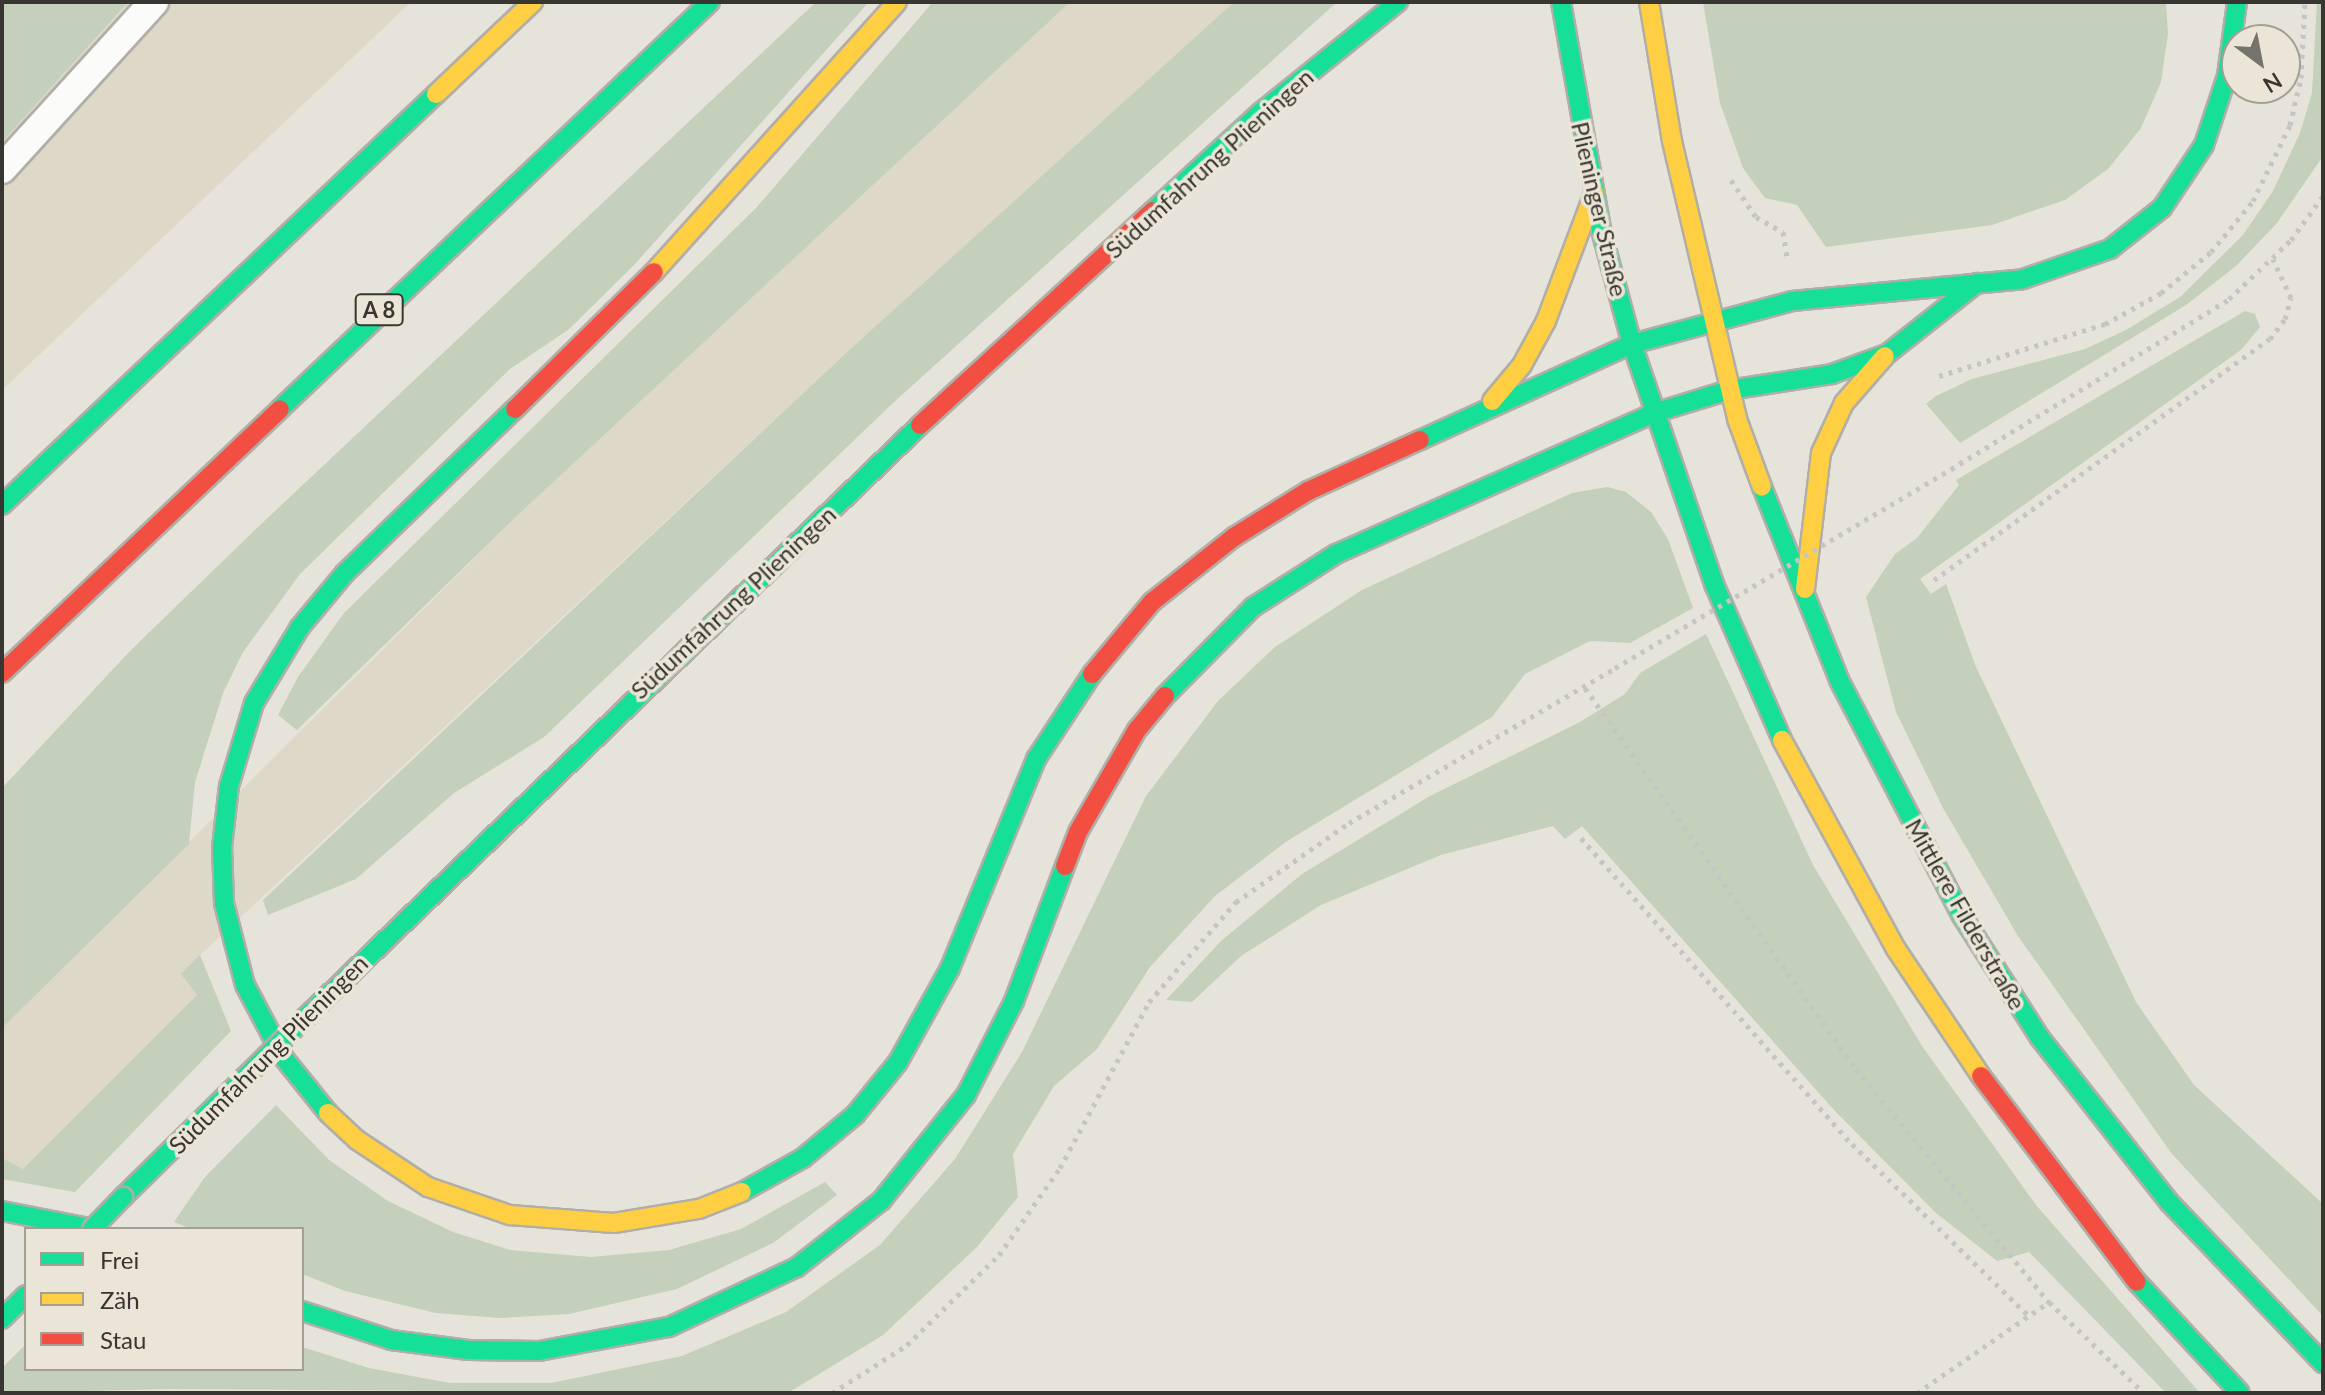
<!DOCTYPE html>
<meta charset="utf-8">
<style>
body{margin:0}
#map{position:relative;width:2325px;height:1395px;overflow:hidden;background:#e6e3da;font-family:Lato,sans-serif}
div>[style]{position:absolute}
.built>*{inset:0;background:#ded8c9}
.green>*{inset:0;background:#c4cfbc}
.path>*{height:5px;margin-top:-2.5px;transform-origin:0;background:repeating-linear-gradient(90deg,#c6c5c3 0 4px,transparent 0 10px)}
.roads{filter:drop-shadow(2px 0 #b1aea8) drop-shadow(-2px 0 #b1aea8) drop-shadow(0 2px #b1aea8) drop-shadow(0 -2px #b1aea8)}
.lane>*{height:28px;margin:-14px;padding:0 14px;transform-origin:14px;border-radius:14px;background:#fbfbf9}
.fast>*{height:18px;margin:-9px;padding:0 9px;transform-origin:9px;border-radius:9px;background:#16e098}
.slow>*{height:18px;margin:-9px;padding:0 9px;transform-origin:9px;border-radius:9px;background:#ffcf43}
.jam>*{height:18px;margin:-9px;padding:0 9px;transform-origin:9px;border-radius:9px;background:#f24e42}
.path-bridge>*{height:5px;margin-top:-2.5px;transform-origin:0;background:repeating-linear-gradient(90deg,#c6c5c3 0 4px,transparent 0 10px)}
.bridges{filter:drop-shadow(2px 0 #b1aea8) drop-shadow(-2px 0 #b1aea8) drop-shadow(0 2px #b1aea8) drop-shadow(0 -2px #b1aea8)}
.fast-bridge>*{height:18px;margin:-9px;padding:0 9px;transform-origin:9px;border-radius:9px;background:#16e098}
span{translate:-50% -50%;white-space:nowrap;text-align:center;line-height:1.15;-webkit-text-stroke:7px #eae5d6;paint-order:stroke}
.shield-label span{padding:2px 6px;background:#eae5d6;border:2px solid;border-radius:6px;-webkit-text-stroke-width:0}
.shield-label{font-size:22px;color:#383630;font-weight:700}
.street-label{font-size:24px;color:#383630}
.frame{position:absolute;inset:0;border:4px solid #383630;pointer-events:none}
.legend{position:absolute;left:24px;top:1227px;width:280px;height:144px;box-sizing:border-box;background:#eae5d6;border:2px solid #a39f94;margin:0;padding:10px 14px;list-style:none;font-size:24px;color:#383630}
.legend li{display:flex;align-items:center;gap:16px;height:40px}
.legend b{width:40px;border:2px solid #a39f94}
.north{position:absolute;left:2221px;top:24px;width:80px;height:80px;box-sizing:border-box;background:#eae5d6;border:2px solid #a39f94;border-radius:50%;rotate:148deg;font-size:22px;font-weight:700;line-height:32px;text-align:center;color:#383630}
.north::after{content:'';display:block;margin:auto;width:28px;height:36px;background:#75736c;clip-path:polygon(50% 0,100% 100%,50% 72%,0 100%)}
</style>
<div id="map">
<div class="built">
<div style="clip-path:polygon(2px 2px,411px 2px,2px 390px)"></div>
<div style="clip-path:polygon(1070px 2px,1234px 2px,846px 353px,200px 955px,182px 974px,198px 995px,23px 1169px,2px 1158px,2px 1028px,518px 515px)"></div>
</div>
<div class="green">
<div style="clip-path:polygon(2px 2px,128px 2px,2px 142px)"></div>
<div style="clip-path:polygon(816px 2px,869px 2px,634px 265px,568px 330px,510px 369px,300px 574px,243px 652px,223px 693px,195px 782px,189px 844px,2px 1028px,2px 788px,131px 650px,257px 528px)"></div>
<div style="clip-path:polygon(933px 2px,1070px 2px,518px 515px,297px 730px,278px 715px,298px 677px,344px 613px,757px 207px)"></div>
<div style="clip-path:polygon(1234px 2px,1337px 2px,893px 403px,544px 737px,454px 793px,356px 879px,268px 915px,263px 900px,846px 353px)"></div>
<div style="clip-path:polygon(1703px 2px,2166px 2px,2168px 34px,2161px 82px,2141px 128px,2108px 169px,2065px 200px,1992px 225px,1826px 247px,1797px 205px,1765px 198px,1743px 168px,1720px 103px)"></div>
<div style="clip-path:polygon(2317px 2px,2323px 2px,2323px 156px,2277px 223px,2236px 266px,2186px 305px,1960px 443px,1926px 404px,1936px 396px,1972px 379px,2085px 349px,2126px 330px,2180px 297px,2243px 235px,2273px 191px,2300px 133px,2312px 93px)"></div>
<div style="clip-path:polygon(2245px 311px,2255px 314px,2260px 327px,2241px 350px,1920px 579px,1931px 594px,1946px 584px,1976px 667px,2136px 1002px,2194px 1085px,2323px 1204px,2323px 1316px,2172px 1154px,2018px 936px,1943px 808px,1896px 712px,1866px 597px,1895px 554px,1917px 538px,1959px 485px,1956px 480px)"></div>
<div style="clip-path:polygon(1607px 487px,1626px 492px,1651px 512px,1668px 539px,1693px 608px,1630px 643px,1590px 641px,1525px 674px,1492px 717px,1287px 841px,1215px 896px,1150px 967px,1097px 1049px,1054px 1086px,1013px 1154px,1018px 1197px,977px 1247px,883px 1335px,788px 1393px,167px 1389px,2px 1393px,2px 1368px,26px 1344px,26px 1369px,302px 1369px,302px 1347px,369px 1368px,450px 1383px,551px 1383px,682px 1356px,786px 1312px,880px 1245px,955px 1159px,1022px 1052px,1146px 796px,1218px 701px,1275px 647px,1362px 590px,1572px 493px)"></div>
<div style="clip-path:polygon(1706px 634px,1813px 865px,1922px 1046px,2036px 1205px,2200px 1393px,2166px 1393px,2029px 1252px,1997px 1261px,1936px 1213px,1834px 1110px,1582px 826px,1565px 839px,1553px 826px,1441px 855px,1321px 905px,1241px 956px,1192px 1002px,1166px 1000px,1221px 941px,1302px 874px,1430px 796px,1580px 722px,1625px 694px,1640px 673px)"></div>
<div style="clip-path:polygon(200px 955px,231px 1031px,75px 1192px,2px 1179px,2px 1158px,23px 1169px,197px 995px,181px 974px)"></div>
<div style="clip-path:polygon(276px 1105px,329px 1160px,388px 1201px,453px 1232px,510px 1250px,591px 1257px,669px 1250px,741px 1229px,825px 1182px,837px 1195px,773px 1243px,677px 1289px,569px 1314px,500px 1318px,436px 1313px,345px 1291px,302px 1274px,302px 1229px,191px 1229px,174px 1222px,205px 1177px)"></div>
</div>
<div class="path">
<div style="left:1731px;top:180px;width:45px;rotate:56deg"></div>
<div style="left:1756px;top:217px;width:31px;rotate:29deg"></div>
<div style="left:1783px;top:232px;width:26px;rotate:81deg"></div>
<div style="left:1939px;top:376px;width:174px;rotate:-17.4deg"></div>
<div style="left:2105px;top:324px;width:64px;rotate:-29deg"></div>
<div style="left:2161px;top:293px;width:65px;rotate:-39.4deg"></div>
<div style="left:2211px;top:252px;width:66px;rotate:-50.5deg"></div>
<div style="left:2253px;top:201px;width:85px;rotate:-64deg"></div>
<div style="left:2290px;top:125px;width:48px;rotate:-76.8deg"></div>
<div style="left:2301px;top:78px;width:76px;rotate:-87deg"></div>
<div style="left:1951px;top:469px;width:326px;rotate:-31.4deg"></div>
<div style="left:2229px;top:299px;width:86px;rotate:-43.6deg"></div>
<div style="left:2291px;top:240px;width:54px;rotate:-54deg"></div>
<div style="left:1934px;top:580px;width:413px;rotate:-35.7deg"></div>
<div style="left:2270px;top:339px;width:25px;rotate:-53deg"></div>
<div style="left:2285px;top:319px;width:22px;rotate:-74deg"></div>
<div style="left:2291px;top:298px;width:43px;rotate:-114.8deg"></div>
<div style="left:1585px;top:688px;width:468px;rotate:54.6deg"></div>
<div style="left:1856px;top:1069px;width:303px;rotate:50.4deg"></div>
<div style="left:2049px;top:1302px;width:132px;rotate:43.8deg"></div>
<div style="left:1581px;top:838px;width:409px;rotate:48.5deg"></div>
<div style="left:1852px;top:1144px;width:247px;rotate:44.2deg"></div>
<div style="left:832px;top:1393px;width:89px;rotate:-32.6deg"></div>
<div style="left:907px;top:1345px;width:129px;rotate:-44.4deg"></div>
<div style="left:999px;top:1255px;width:106px;rotate:-55deg"></div>
<div style="left:1060px;top:1168px;width:188px;rotate:-61.8deg"></div>
<div style="left:1149px;top:1002px;width:133px;rotate:-49deg"></div>
<div style="left:1236px;top:902px;width:138px;rotate:-35deg"></div>
<div style="left:1349px;top:823px;width:308px;rotate:-30.2deg"></div>
<div style="left:1917px;top:1393px;width:160px;rotate:-34.6deg"></div>
</div>
<div class="roads">
<div class="lane">
<div style="left:2px;top:169px;width:226px;rotate:-47.7deg"></div>
</div>
<div class="fast">
<div style="left:1561px;top:2px;width:231px;rotate:80deg"></div>
<div style="left:1601px;top:230px;width:118px;rotate:74.8deg"></div>
<div style="left:1632px;top:344px;width:254px;rotate:71.1deg"></div>
<div style="left:1714px;top:584px;width:170px;rotate:66.4deg"></div>
<div style="left:1153px;top:211px;width:147px;rotate:-42.5deg"></div>
<div style="left:1261px;top:112px;width:176px;rotate:-38.8deg"></div>
<div style="left:1632px;top:344px;width:166px;rotate:-15deg"></div>
<div style="left:1792px;top:301px;width:232px;rotate:-5.4deg"></div>
<div style="left:2023px;top:279px;width:92px;rotate:-19deg"></div>
<div style="left:2110px;top:249px;width:66px;rotate:-38.3deg"></div>
<div style="left:2162px;top:208px;width:76px;rotate:-56.3deg"></div>
<div style="left:2204px;top:145px;width:73px;rotate:-71.6deg"></div>
<div style="left:2227px;top:76px;width:75px;rotate:-82.3deg"></div>
<div style="left:280px;top:409px;width:592px;rotate:-43.43deg"></div>
<div style="left:1654px;top:413px;width:78px;rotate:-17deg"></div>
<div style="left:1729px;top:390px;width:104px;rotate:-8.8deg"></div>
<div style="left:1832px;top:374px;width:59px;rotate:-20deg"></div>
<div style="left:1887px;top:354px;width:115px;rotate:-38.3deg"></div>
<div style="left:1420px;top:440px;width:233px;rotate:-24.4deg"></div>
<div style="left:1762px;top:487px;width:208px;rotate:68.2deg"></div>
<div style="left:1839px;top:680px;width:266px;rotate:62.5deg"></div>
<div style="left:1962px;top:916px;width:145px;rotate:57.4deg"></div>
<div style="left:2040px;top:1038px;width:209px;rotate:51.8deg"></div>
<div style="left:2169px;top:1202px;width:223px;rotate:46.3deg"></div>
<div style="left:2px;top:505px;width:598px;rotate:-43.44deg"></div>
<div style="left:1165px;top:696px;width:125px;rotate:-45.3deg"></div>
<div style="left:1253px;top:607px;width:98px;rotate:-32.6deg"></div>
<div style="left:1336px;top:554px;width:348px;rotate:-23.9deg"></div>
<div style="left:312px;top:1011px;width:844px;rotate:-43.94deg"></div>
<div style="left:328px;top:1113px;width:72px;rotate:-128.8deg"></div>
<div style="left:283px;top:1057px;width:81px;rotate:-117.8deg"></div>
<div style="left:245px;top:985px;width:85px;rotate:-104.4deg"></div>
<div style="left:224px;top:903px;width:56px;rotate:-92deg"></div>
<div style="left:222px;top:847px;width:61px;rotate:-83.5deg"></div>
<div style="left:229px;top:786px;width:87px;rotate:-73.2deg"></div>
<div style="left:254px;top:703px;width:89px;rotate:-58.8deg"></div>
<div style="left:300px;top:627px;width:70px;rotate:-50.2deg"></div>
<div style="left:345px;top:573px;width:236px;rotate:-44deg"></div>
<div style="left:742px;top:1192px;width:70px;rotate:-29.1deg"></div>
<div style="left:803px;top:1158px;width:67px;rotate:-39.6deg"></div>
<div style="left:855px;top:1115px;width:68px;rotate:-50.9deg"></div>
<div style="left:898px;top:1062px;width:107px;rotate:-61deg"></div>
<div style="left:950px;top:968px;width:226px;rotate:-67.6deg"></div>
<div style="left:1036px;top:759px;width:102px;rotate:-56.6deg"></div>
<div style="left:123px;top:1197px;width:170px;rotate:-44.5deg"></div>
<div style="left:2px;top:1211px;width:94px;rotate:11.1deg"></div>
<div style="left:2137px;top:1282px;width:151px;rotate:47.1deg"></div>
<div style="left:302px;top:1311px;width:94px;rotate:18deg"></div>
<div style="left:391px;top:1340px;width:78px;rotate:7.4deg"></div>
<div style="left:468px;top:1350px;width:71px;rotate:0.8deg"></div>
<div style="left:539px;top:1351px;width:132px;rotate:-10.5deg"></div>
<div style="left:669px;top:1327px;width:141px;rotate:-25.1deg"></div>
<div style="left:797px;top:1267px;width:107px;rotate:-38.2deg"></div>
<div style="left:881px;top:1201px;width:136px;rotate:-51.3deg"></div>
<div style="left:966px;top:1095px;width:106px;rotate:-62.9deg"></div>
<div style="left:1014px;top:1001px;width:144px;rotate:-69.3deg"></div>
<div style="left:2px;top:1319px;width:34px;rotate:-45deg"></div>
</div>
<div class="slow">
<div style="left:1649px;top:2px;width:141px;rotate:80.6deg"></div>
<div style="left:1672px;top:141px;width:285px;rotate:76.8deg"></div>
<div style="left:1737px;top:419px;width:72px;rotate:69.8deg"></div>
<div style="left:436px;top:94px;width:134px;rotate:-43.5deg"></div>
<div style="left:654px;top:272px;width:363px;rotate:-48deg"></div>
<div style="left:1492px;top:401px;width:47px;rotate:-50.2deg"></div>
<div style="left:1522px;top:365px;width:50px;rotate:-61.4deg"></div>
<div style="left:1546px;top:321px;width:137px;rotate:-69.4deg"></div>
<div style="left:1805px;top:589px;width:137px;rotate:-83.3deg"></div>
<div style="left:1821px;top:453px;width:55px;rotate:-65.3deg"></div>
<div style="left:1844px;top:403px;width:62px;rotate:-48.9deg"></div>
<div style="left:1782px;top:740px;width:238px;rotate:61.4deg"></div>
<div style="left:1896px;top:949px;width:153px;rotate:56.2deg"></div>
<div style="left:328px;top:1113px;width:40px;rotate:43deg"></div>
<div style="left:357px;top:1140px;width:85px;rotate:33.5deg"></div>
<div style="left:428px;top:1187px;width:87px;rotate:18.9deg"></div>
<div style="left:510px;top:1215px;width:104px;rotate:4.4deg"></div>
<div style="left:614px;top:1223px;width:86px;rotate:-9.4deg"></div>
<div style="left:699px;top:1209px;width:46px;rotate:-21.6deg"></div>
</div>
<div class="jam">
<div style="left:515px;top:409px;width:195px;rotate:-44.6deg"></div>
<div style="left:920px;top:425px;width:316px;rotate:-42.6deg"></div>
<div style="left:2px;top:673px;width:383px;rotate:-43.5deg"></div>
<div style="left:1092px;top:674px;width:94px;rotate:-50.2deg"></div>
<div style="left:1152px;top:602px;width:105px;rotate:-38.4deg"></div>
<div style="left:1234px;top:537px;width:87px;rotate:-31.9deg"></div>
<div style="left:1308px;top:491px;width:123px;rotate:-24.5deg"></div>
<div style="left:1065px;top:866px;width:36px;rotate:-69deg"></div>
<div style="left:1078px;top:832px;width:118px;rotate:-60deg"></div>
<div style="left:1137px;top:730px;width:44px;rotate:-50.5deg"></div>
<div style="left:1981px;top:1076px;width:258px;rotate:52.9deg"></div>
</div>
</div>
<div class="path-bridge">
<div style="left:1615px;top:668px;width:391px;rotate:-30.6deg"></div>
</div>
<div class="bridges">
<div class="fast-bridge">
<div style="left:244px;top:1078px;width:95px;rotate:-44.6deg"></div>
<div style="left:92px;top:1229px;width:45px;rotate:-45.9deg"></div>
</div>
</div>
<div class="shield-label">
<span style="left:379px;top:310px">A 8</span>
</div>
<div class="street-label">
<span style="left:1209px;top:163px;rotate:-42deg">Südumfahrung Plieningen</span>
<span style="left:1600px;top:209px;rotate:77deg">Plieninger Straße</span>
<span style="left:733px;top:602px;rotate:-43deg">Südumfahrung Plieningen</span>
<span style="left:1966px;top:914px;rotate:60deg">Mittlere Filderstraße</span>
<span style="left:268px;top:1054px;rotate:-45deg">Südumfahrung Plieningen</span>
</div>
<div class="frame"></div>
<ul class="legend">
<li><b style="height:10px;background:#16e098"></b>Frei</li>
<li><b style="height:10px;background:#ffcf43"></b>Zäh</li>
<li><b style="height:10px;background:#f24e42"></b>Stau</li>
</ul>
<div class="north">N</div>
</div>
